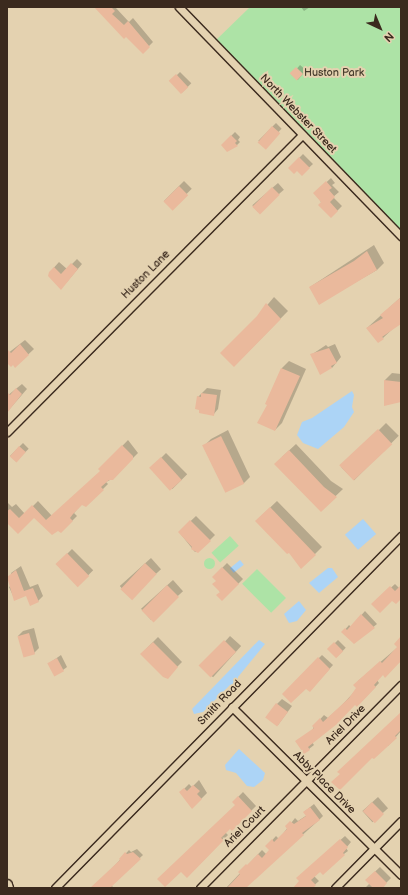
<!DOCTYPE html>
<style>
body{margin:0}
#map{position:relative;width:408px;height:895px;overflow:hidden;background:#e4d2b0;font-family:"Balsamiq Sans",sans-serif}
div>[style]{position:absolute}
.green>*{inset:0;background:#ade3a6;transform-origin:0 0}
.round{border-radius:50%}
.water>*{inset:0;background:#acd4f6;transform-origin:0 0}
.shadow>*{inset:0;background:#0003;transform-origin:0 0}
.building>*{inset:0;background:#eab99c;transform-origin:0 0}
.roads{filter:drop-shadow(1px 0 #3b2a1e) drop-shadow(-1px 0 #3b2a1e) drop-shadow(0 1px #3b2a1e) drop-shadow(0 -1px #3b2a1e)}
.street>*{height:7px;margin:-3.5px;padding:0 3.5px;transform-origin:3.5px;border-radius:3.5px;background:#e4d2b0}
.secondary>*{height:10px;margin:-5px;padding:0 5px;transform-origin:5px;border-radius:5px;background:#e4d2b0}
span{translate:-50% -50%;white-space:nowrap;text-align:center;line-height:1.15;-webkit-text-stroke:4px #e4d2b0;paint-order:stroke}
.park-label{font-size:11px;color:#463c2c}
.street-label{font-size:11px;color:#3b2a1e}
.frame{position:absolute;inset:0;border:8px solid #3b2a1e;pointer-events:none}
.north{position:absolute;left:360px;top:8px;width:40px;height:40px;-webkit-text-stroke:3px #e4d2b0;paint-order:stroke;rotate:136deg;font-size:11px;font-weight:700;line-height:16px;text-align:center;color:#3b2a1e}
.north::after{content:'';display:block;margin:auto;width:14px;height:18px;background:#3b2a1e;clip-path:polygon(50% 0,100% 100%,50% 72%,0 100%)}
</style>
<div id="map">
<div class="green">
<div style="clip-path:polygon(250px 7px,401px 7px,401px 237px,213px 43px)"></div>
<div style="left:230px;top:536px;width:13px;height:25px;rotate:48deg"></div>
<div class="round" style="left:203.5px;top:557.5px;width:11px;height:11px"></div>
<div style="left:257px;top:569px;width:41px;height:21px;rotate:45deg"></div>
</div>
<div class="water">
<div style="clip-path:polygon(352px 391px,354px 395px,352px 407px,354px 412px,344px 427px,318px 449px,303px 443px,297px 435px,302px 422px,312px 418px)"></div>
<div style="left:363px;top:519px;width:20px;height:24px;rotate:49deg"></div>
<div style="left:240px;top:560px;width:6px;height:13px;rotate:51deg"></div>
<div style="clip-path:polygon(328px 568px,332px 568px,338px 577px,319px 593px,309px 583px)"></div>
<div style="clip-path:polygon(299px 601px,306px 610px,297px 621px,289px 623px,284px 614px)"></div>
<div style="clip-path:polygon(259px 640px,265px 644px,238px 677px,238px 684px,230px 685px,203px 712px,194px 714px,192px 709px)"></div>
<div style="clip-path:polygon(239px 749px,265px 773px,263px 780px,254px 787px,247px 786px,236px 773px,226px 770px,225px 765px)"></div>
</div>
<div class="shadow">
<div style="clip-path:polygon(95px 7px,117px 7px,116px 8px,129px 22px,133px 18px,153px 42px,143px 52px)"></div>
<div style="clip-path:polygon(301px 7px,310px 7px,304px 11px)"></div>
<div style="left:300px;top:65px;width:8px;height:13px;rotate:40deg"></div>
<div style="left:180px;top:72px;width:16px;height:13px;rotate:45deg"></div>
<div style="left:276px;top:123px;width:8px;height:25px;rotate:45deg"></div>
<div style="clip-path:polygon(235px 132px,240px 137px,238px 140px,240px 142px,237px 145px,222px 145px)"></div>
<div style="clip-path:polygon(303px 154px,313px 164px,302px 174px,297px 169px,289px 168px)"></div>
<div style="clip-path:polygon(331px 178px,335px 183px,332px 185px,339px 192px,333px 197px,342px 206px,331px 217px,315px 193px)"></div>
<div style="left:184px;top:181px;width:11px;height:28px;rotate:45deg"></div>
<div style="left:278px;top:183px;width:9px;height:34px;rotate:49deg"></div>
<div style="clip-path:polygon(374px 245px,384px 263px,377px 270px,319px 303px,310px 287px)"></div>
<div style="clip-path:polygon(77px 259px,82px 264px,66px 283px,50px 272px,59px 262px,67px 269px)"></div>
<div style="clip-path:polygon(274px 297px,288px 311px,234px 366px,258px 316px)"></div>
<div style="clip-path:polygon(401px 297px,401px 321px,383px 338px,367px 328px)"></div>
<div style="clip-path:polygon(25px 340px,34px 349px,16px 366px,7px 361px,7px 354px)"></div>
<div style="clip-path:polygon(335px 344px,341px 357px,332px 368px,311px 355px,326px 345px,328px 347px)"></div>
<div style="clip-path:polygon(289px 361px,306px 369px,282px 423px,275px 430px,267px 404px,282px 368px)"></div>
<div style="clip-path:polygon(392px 373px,401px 374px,401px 401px,385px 405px,385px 380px)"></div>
<div style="clip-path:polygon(22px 384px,27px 389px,7px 412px,7px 396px)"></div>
<div style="clip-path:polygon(207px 388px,221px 390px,218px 409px,213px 415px,198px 397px)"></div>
<div style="left:386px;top:423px;width:18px;height:63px;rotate:45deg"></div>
<div style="clip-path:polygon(228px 430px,250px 477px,243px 484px,204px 446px,211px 439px)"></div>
<div style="clip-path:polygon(128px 440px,138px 453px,112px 479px,106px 482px,108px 484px,86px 506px,82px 504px,74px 513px,77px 516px,61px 532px,34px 516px,7px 523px,8px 503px,12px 507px,16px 504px,25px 514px,38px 501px,52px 516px,101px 471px,100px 469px)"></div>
<div style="left:23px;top:443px;width:8px;height:18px;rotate:45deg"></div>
<div style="clip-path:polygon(296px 444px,331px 481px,343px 489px,321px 510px,282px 457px)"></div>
<div style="left:166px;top:453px;width:30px;height:21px;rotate:45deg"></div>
<div style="clip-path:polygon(277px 501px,322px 547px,301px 568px,299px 561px,256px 521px)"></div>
<div style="clip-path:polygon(196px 516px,215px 535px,200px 550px,195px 552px,179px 532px)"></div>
<div style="left:72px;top:549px;width:30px;height:21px;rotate:45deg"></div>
<div style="left:151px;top:558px;width:15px;height:42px;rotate:48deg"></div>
<div style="clip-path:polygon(227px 563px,243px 579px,222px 600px,217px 581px,213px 577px)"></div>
<div style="clip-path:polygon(21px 566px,30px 587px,38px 584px,43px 596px,38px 601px,26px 595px,15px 600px,9px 587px,12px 585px,11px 573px)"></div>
<div style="left:173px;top:580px;width:15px;height:43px;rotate:48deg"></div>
<div style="clip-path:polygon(395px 584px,399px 588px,401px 586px,401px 598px,373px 604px)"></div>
<div style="clip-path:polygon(365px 611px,377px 624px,354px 643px,343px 632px,349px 625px,351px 627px)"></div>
<div style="clip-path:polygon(34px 628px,39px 648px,34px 653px,18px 636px,23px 631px)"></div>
<div style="left:230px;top:636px;width:15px;height:42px;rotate:42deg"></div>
<div style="clip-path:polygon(158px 637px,182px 662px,166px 678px,146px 649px)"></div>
<div style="clip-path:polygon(401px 637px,401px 661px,383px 674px,377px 680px,379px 683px,361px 702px,355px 703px,312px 742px,314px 745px,304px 753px,314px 726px,324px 715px,328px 718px,341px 706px,358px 688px,358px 681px,398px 647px)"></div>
<div style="left:338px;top:640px;width:11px;height:13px;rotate:45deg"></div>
<div style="clip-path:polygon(61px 655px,67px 667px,63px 670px,48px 664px)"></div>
<div style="clip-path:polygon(322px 655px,333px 665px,313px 687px,283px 694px)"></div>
<div style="clip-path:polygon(282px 699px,292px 706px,278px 725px,277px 704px)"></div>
<div style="clip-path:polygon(401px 713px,401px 731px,388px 746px,387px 745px)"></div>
<div style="clip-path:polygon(199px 780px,207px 793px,192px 808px,181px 792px,189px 784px,192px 787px)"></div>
<div style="clip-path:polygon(243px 792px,256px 806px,232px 830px,230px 828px,225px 832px,228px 835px,187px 877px,236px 805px,233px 802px)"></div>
<div style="left:378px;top:797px;width:15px;height:21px;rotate:48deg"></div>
<div style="clip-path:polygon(314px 804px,323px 816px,319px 820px,244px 888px,226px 888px,262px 850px,266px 854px,271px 850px,267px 846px,276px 836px,279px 839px,295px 818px,298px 821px,307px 815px,304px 812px)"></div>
<div style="clip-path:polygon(345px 836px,351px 842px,346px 848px,348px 851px,314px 876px,319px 881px,311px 888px,294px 888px,301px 881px,301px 875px)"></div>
<div style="clip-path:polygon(137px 849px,143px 855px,111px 885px,114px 888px,94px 888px,129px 850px,131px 852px)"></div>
<div style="clip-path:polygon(380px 867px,391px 878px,381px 888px,365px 888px,370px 883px,366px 880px)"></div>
</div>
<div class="building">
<div style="clip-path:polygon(94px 7px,111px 7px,115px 11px,112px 14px,124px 25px,128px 21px,150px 47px,143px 54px,126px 37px,124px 39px)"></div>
<div style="left:296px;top:67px;width:10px;height:9px;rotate:45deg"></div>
<div style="left:176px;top:74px;width:18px;height:10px;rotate:47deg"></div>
<div style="left:272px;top:126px;width:11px;height:22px;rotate:41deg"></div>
<div style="clip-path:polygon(231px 135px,237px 141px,235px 143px,238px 146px,227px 152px,221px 145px)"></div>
<div style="clip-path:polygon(299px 157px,310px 168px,302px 176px,297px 171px,294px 174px,288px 168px)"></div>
<div style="clip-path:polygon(326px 181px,332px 188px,329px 190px,335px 197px,330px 202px,338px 211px,331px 218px,318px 205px,321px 202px,313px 193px)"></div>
<div style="left:179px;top:186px;width:13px;height:22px;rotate:45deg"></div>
<div style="left:272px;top:187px;width:11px;height:28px;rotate:45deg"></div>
<div style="clip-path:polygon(367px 251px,377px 270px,319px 305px,309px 287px,354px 261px)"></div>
<div style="clip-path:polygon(71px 263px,78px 269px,61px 290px,48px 276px,49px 272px,54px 267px,61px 274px)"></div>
<div style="clip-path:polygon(401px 297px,401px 324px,382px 337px,384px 339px,378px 343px,366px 328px,383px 318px,380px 315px)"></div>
<div style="clip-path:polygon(266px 303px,281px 319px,234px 367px,220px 353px,257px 316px)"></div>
<div style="clip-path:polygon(20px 344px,29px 355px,15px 368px,13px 365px,11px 367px,7px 363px,7px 349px,11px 353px)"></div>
<div style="clip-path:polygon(329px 348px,337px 363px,331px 366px,332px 368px,320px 375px,310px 354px)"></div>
<div style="clip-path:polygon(281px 368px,300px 376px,275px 431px,257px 423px,267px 405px,265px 404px)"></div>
<div style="clip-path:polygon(384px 380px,401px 382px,401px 402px,384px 406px)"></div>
<div style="clip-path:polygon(16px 388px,22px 394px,7px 413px,7px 392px,10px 395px)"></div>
<div style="clip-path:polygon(201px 393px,217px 395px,214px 416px,199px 413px,199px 410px,195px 409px,197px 396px,201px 397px)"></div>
<div style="left:378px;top:429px;width:21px;height:53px;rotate:47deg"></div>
<div style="left:221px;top:436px;width:53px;height:21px;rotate:64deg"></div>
<div style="clip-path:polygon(122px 445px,133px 456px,133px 459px,113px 480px,109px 480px,101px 487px,104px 490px,86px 507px,82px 505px,73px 514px,70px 518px,73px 521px,61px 533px,58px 531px,52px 535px,34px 518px,18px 534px,7px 523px,7px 511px,10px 509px,19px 518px,32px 505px,46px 520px,100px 471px,98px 469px)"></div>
<div style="left:19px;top:446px;width:9px;height:14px;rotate:41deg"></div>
<div style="clip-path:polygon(289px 450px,324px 487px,337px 497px,321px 512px,274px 464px)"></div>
<div style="left:161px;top:457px;width:31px;height:16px;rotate:48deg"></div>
<div style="clip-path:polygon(270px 507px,316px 555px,301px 569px,289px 553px,287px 554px,255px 521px)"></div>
<div style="clip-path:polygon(190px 520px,211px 541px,198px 553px,191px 549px,192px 547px,178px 532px)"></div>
<div style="left:67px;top:553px;width:32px;height:16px;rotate:46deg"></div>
<div style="left:145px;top:563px;width:16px;height:36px;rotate:43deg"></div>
<div style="clip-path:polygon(222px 567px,239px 584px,222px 601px,216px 595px,220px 592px,212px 584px,216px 581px,212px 577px)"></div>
<div style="clip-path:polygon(16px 570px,24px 591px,33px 588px,39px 602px,30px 606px,26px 596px,14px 601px,7px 577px)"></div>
<div style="left:167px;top:585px;width:17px;height:36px;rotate:45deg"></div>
<div style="clip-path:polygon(401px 585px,401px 599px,396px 604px,392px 601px,380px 613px,371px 604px,390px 586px,395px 591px)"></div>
<div style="clip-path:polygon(361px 614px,375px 628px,354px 644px,341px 632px,345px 628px,347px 630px)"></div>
<div style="left:29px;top:633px;width:22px;height:12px;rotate:74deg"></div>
<div style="clip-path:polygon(401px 636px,401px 661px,385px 678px,383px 675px,374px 685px,376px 687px,357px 707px,355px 705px,337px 724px,308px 747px,310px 750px,304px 754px,295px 741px,314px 728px,312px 726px,320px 718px,323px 722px,349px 698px,356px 688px,353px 685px,380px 661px,382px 663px,397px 647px,394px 644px)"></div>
<div style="left:224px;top:640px;width:17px;height:36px;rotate:45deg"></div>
<div style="clip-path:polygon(153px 642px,178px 667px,168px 679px,163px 677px,140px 654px)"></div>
<div style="left:334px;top:642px;width:13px;height:10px;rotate:45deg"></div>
<div style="clip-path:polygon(318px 657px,330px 669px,310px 692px,306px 689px,291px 703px,282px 694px)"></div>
<div style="left:57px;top:658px;width:15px;height:11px;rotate:62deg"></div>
<div style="left:276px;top:703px;width:15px;height:18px;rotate:37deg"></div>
<div style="clip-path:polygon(401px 712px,401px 730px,395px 736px,397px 738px,374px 759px,372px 758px,340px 790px,331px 782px,340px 774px,337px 772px)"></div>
<div style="clip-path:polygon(193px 785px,200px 791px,197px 794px,202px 799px,192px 809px,179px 792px,184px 788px,187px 791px)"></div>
<div style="clip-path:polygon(238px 796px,252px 811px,232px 831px,230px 829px,221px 838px,224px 840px,187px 878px,181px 872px,165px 887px,157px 879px,235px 805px,232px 802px)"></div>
<div style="left:372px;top:802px;width:17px;height:13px;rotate:45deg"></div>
<div style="clip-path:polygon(310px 807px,320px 820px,302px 833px,304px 835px,246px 888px,227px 888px,240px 874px,238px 872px,246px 864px,247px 865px,258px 854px,262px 858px,269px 850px,265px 846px,272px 839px,274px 842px,287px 829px,285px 826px,290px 821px,294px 824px,306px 816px,303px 812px)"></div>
<div style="clip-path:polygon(340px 839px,348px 847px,343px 853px,345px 855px,323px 875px,320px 872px,311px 880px,316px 885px,313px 888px,293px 888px,299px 881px,296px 878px)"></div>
<div style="clip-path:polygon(125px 852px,127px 854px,133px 852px,141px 859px,110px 888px,90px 888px,120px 860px,119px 859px)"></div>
<div style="clip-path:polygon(375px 871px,387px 883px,383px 888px,373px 888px,365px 880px)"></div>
</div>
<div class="roads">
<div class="street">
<div style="left:179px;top:7px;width:319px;rotate:45.9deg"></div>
<div style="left:7px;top:432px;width:419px;rotate:-45.2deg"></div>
<div style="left:232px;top:707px;width:238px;rotate:44.8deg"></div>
<div style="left:55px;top:888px;width:494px;rotate:-45.5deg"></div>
<div style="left:200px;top:888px;width:286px;rotate:-45.3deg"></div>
<div style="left:335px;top:888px;width:94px;rotate:-45.4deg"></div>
</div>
<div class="secondary">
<div style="left:7px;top:885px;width:3px;rotate:72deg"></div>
</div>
</div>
<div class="park-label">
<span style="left:334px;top:73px">Huston Park</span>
</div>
<div class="street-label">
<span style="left:298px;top:114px;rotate:46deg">North Webster Street</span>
<span style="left:146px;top:275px;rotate:-45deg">Huston Lane</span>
<span style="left:220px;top:703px;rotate:-46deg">Smith Road</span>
<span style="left:346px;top:725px;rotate:-45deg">Ariel Drive</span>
<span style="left:324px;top:783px;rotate:45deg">Abby Place Drive</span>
<span style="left:245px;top:827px;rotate:-45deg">Ariel Court</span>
</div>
<div class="frame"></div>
<div class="north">N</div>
</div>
